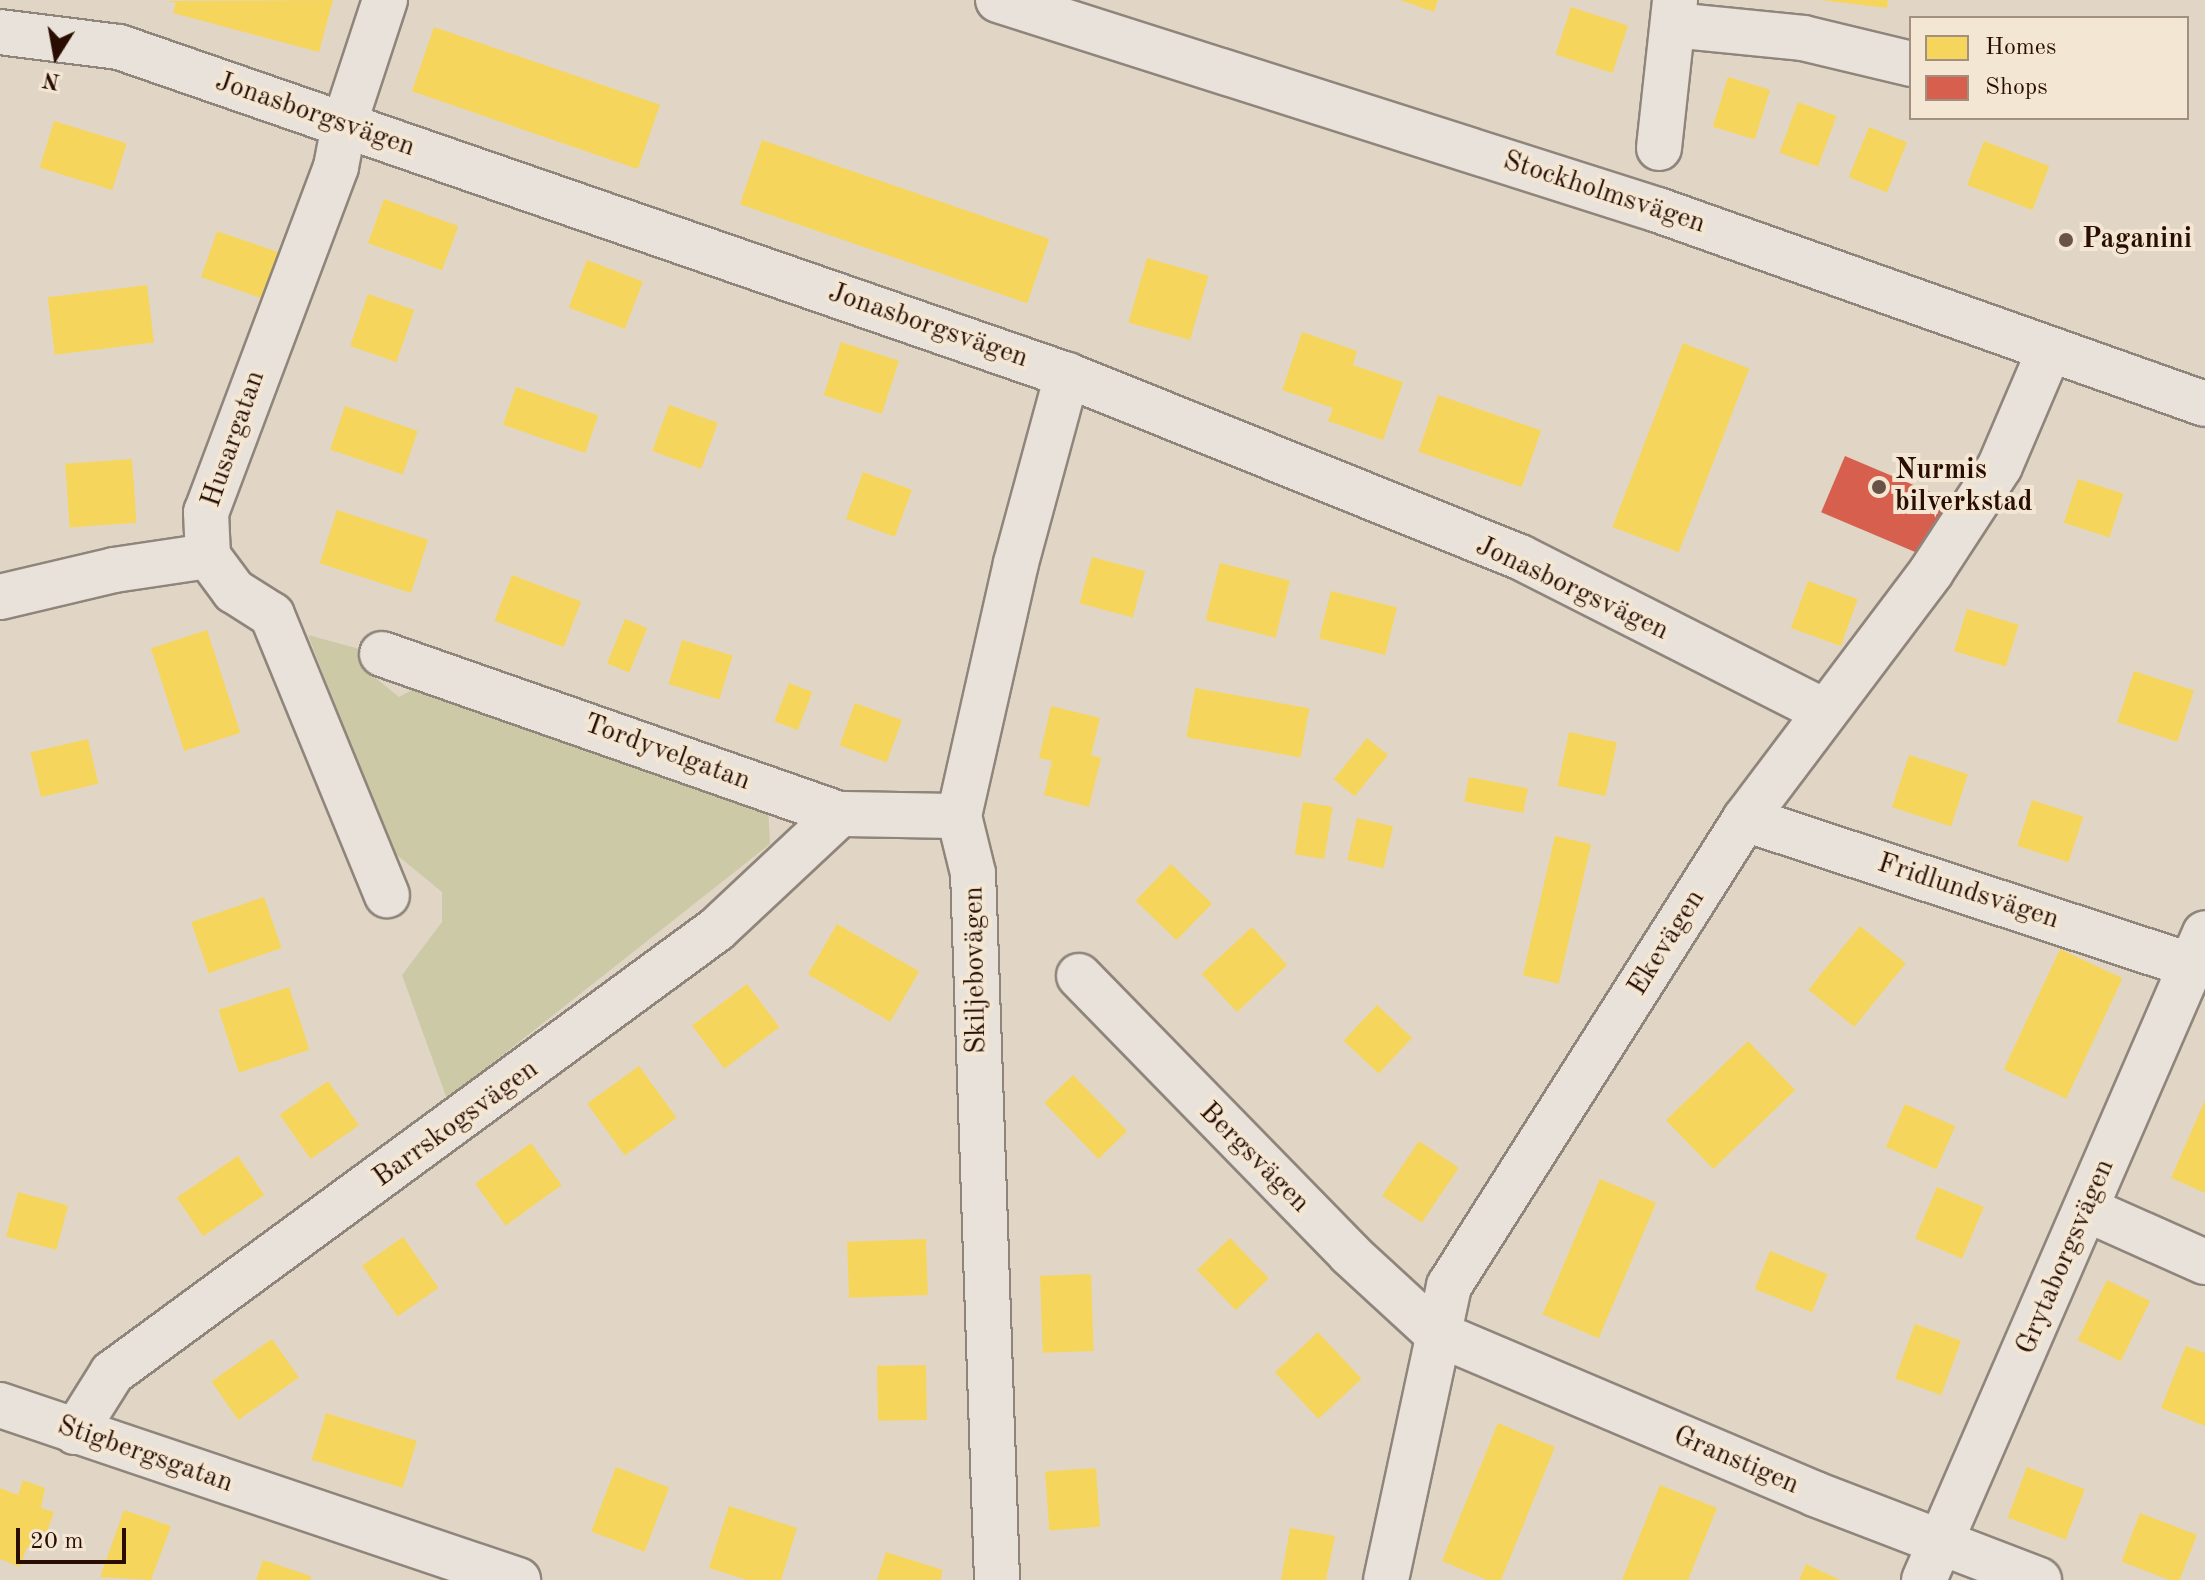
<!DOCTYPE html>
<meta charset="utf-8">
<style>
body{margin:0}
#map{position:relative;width:2205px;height:1580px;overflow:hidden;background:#e1d6c6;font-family:"Old Standard TT",serif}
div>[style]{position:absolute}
.green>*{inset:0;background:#ccc9a7}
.homes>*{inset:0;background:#f6d55c;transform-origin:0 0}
.shops>*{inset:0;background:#d6604d;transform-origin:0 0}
.roads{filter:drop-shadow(2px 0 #8f857b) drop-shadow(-2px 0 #8f857b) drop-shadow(0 2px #8f857b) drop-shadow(0 -2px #8f857b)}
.minor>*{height:44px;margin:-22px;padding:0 22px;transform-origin:22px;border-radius:22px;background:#e8e2da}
.secondary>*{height:44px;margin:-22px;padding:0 22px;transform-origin:22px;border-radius:22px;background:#e8e2da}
.dots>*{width:22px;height:22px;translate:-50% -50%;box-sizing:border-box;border:4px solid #f3e6d3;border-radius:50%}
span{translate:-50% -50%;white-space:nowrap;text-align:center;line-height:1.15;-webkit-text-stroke:8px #f3e6d3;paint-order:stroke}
.street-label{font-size:28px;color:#290d01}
.poi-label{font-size:28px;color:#290d01;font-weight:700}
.left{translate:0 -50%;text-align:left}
.legend{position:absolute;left:1909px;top:16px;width:280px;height:104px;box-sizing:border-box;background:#f3e6d3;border:2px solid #a28f7f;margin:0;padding:10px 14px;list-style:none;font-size:24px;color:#290d01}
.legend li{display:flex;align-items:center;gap:16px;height:40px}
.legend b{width:40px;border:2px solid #a28f7f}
.north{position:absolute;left:16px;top:16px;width:80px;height:80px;-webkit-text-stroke:6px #f3e6d3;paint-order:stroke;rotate:191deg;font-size:22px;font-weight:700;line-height:32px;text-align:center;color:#290d01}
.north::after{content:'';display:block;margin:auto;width:28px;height:36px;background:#290d01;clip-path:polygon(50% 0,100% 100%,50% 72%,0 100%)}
.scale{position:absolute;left:16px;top:1528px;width:110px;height:36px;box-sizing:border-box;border:4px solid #290d01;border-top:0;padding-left:10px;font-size:24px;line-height:28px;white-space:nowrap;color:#290d01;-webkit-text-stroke:6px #f3e6d3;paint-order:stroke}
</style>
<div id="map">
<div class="green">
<div style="clip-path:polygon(308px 635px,371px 652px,367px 671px,399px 697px,434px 678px,768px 805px,770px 844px,447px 1099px,402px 975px,442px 922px,442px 892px,392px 851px)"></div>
</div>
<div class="homes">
<div style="clip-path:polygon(333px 0,319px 52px,173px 13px,176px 3px,167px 1px)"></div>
<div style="clip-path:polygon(1400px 0,1438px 0,1434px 12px)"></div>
<div style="clip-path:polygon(1820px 0,1888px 0,1887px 8px)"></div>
<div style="left:1571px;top:7px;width:60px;height:50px;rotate:18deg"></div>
<div style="left:434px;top:27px;width:239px;height:68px;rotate:19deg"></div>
<div style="left:1728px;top:77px;width:44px;height:52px;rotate:17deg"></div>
<div style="left:1798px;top:102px;width:41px;height:54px;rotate:20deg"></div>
<div style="left:54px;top:121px;width:76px;height:49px;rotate:17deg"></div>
<div style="left:1869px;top:127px;width:41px;height:54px;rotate:22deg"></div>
<div style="left:762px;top:140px;width:304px;height:68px;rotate:19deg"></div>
<div style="left:1984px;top:141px;width:70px;height:47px;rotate:21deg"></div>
<div style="left:384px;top:199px;width:79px;height:47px;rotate:20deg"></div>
<div style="left:217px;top:231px;width:65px;height:49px;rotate:19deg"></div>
<div style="left:1147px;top:258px;width:64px;height:67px;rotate:16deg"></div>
<div style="left:587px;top:260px;width:60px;height:51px;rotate:21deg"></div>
<div style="left:147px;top:285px;width:58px;height:100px;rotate:83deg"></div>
<div style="left:368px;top:294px;width:49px;height:55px;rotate:19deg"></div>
<div style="clip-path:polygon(1302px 332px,1357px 351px,1353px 365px,1403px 382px,1383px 440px,1328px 421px,1333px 408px,1282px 390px)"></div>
<div style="left:841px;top:342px;width:61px;height:56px;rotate:18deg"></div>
<div style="left:1683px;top:343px;width:71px;height:197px;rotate:21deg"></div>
<div style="left:516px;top:387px;width:87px;height:40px;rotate:19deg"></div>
<div style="left:1438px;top:395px;width:109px;height:60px;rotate:19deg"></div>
<div style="left:669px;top:405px;width:52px;height:49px;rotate:20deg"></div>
<div style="left:345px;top:406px;width:77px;height:46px;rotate:19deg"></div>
<div style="left:132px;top:459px;width:64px;height:67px;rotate:86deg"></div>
<div style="left:863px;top:472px;width:52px;height:50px;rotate:20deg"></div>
<div style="left:2078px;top:479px;width:48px;height:46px;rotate:18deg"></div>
<div style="left:337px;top:510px;width:96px;height:56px;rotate:18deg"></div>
<div style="left:1092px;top:557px;width:55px;height:48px;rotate:15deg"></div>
<div style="left:1220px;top:563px;width:72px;height:59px;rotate:14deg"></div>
<div style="left:512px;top:575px;width:74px;height:49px;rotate:21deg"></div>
<div style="left:1808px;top:581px;width:53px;height:50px;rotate:20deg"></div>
<div style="left:1331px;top:591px;width:68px;height:49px;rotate:14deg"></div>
<div style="left:1967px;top:609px;width:54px;height:44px;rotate:17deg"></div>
<div style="left:625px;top:619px;width:24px;height:48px;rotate:22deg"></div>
<div style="left:207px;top:630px;width:108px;height:59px;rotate:72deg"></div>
<div style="left:682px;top:640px;width:53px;height:46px;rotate:17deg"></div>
<div style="left:2134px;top:671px;width:63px;height:54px;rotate:18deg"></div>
<div style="left:789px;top:683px;width:25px;height:41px;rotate:21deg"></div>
<div style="left:1195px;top:688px;width:116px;height:50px;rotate:10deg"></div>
<div style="left:855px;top:703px;width:50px;height:45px;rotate:20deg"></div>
<div style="clip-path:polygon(1051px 706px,1100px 718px,1091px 755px,1101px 758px,1089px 807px,1044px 795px,1052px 761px,1039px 758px)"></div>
<div style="left:1569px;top:732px;width:49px;height:55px;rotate:12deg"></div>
<div style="left:1367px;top:738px;width:27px;height:53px;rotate:39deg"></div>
<div style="left:88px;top:739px;width:46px;height:59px;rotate:77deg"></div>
<div style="left:1909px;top:755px;width:62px;height:55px;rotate:18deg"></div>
<div style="left:1469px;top:777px;width:60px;height:25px;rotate:11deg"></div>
<div style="left:2032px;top:800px;width:54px;height:48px;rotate:18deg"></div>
<div style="left:1303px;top:802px;width:30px;height:53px;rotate:9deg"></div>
<div style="left:1357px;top:818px;width:37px;height:43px;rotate:13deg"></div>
<div style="left:1555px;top:836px;width:37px;height:143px;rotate:13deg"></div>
<div style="left:1171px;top:864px;width:57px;height:51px;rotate:44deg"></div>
<div style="left:264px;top:897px;width:54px;height:77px;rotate:71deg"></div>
<div style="left:837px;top:924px;width:95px;height:58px;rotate:30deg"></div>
<div style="left:1860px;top:926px;width:59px;height:82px;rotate:39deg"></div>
<div style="left:1252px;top:927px;width:52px;height:69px;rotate:47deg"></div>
<div style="left:2060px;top:949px;width:69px;height:133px;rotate:25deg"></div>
<div style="left:747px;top:984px;width:54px;height:69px;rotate:53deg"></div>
<div style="left:289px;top:987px;width:66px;height:74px;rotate:72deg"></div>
<div style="left:1377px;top:1005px;width:48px;height:49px;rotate:43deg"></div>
<div style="left:1748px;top:1041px;width:68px;height:114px;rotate:46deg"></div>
<div style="left:639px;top:1066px;width:64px;height:64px;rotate:54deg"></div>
<div style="left:1073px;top:1075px;width:78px;height:40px;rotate:46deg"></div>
<div style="left:328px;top:1081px;width:54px;height:59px;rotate:55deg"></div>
<div style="clip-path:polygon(2205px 1100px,2205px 1193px,2171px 1178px)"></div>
<div style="left:1905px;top:1104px;width:55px;height:47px;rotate:24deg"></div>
<div style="left:1419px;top:1141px;width:48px;height:66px;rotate:34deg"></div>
<div style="left:531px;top:1143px;width:52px;height:69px;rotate:54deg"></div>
<div style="left:238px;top:1156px;width:47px;height:74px;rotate:56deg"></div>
<div style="left:1600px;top:1179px;width:61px;height:147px;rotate:23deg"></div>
<div style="left:1937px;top:1187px;width:51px;height:56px;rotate:23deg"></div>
<div style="left:18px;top:1192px;width:52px;height:46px;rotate:15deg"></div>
<div style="left:403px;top:1237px;width:62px;height:50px;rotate:55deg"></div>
<div style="left:1230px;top:1238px;width:56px;height:46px;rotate:46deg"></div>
<div style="left:926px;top:1239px;width:56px;height:79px;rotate:88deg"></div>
<div style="left:1770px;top:1251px;width:62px;height:41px;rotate:22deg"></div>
<div style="left:1091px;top:1274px;width:77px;height:51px;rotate:88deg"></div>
<div style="left:2107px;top:1280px;width:48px;height:67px;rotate:26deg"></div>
<div style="left:1915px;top:1324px;width:49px;height:58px;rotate:20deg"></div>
<div style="left:1318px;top:1332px;width:64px;height:59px;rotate:47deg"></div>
<div style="left:272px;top:1339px;width:47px;height:74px;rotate:55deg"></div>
<div style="clip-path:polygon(2186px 1346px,2205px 1353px,2205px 1426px,2161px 1408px)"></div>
<div style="left:926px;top:1365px;width:55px;height:49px;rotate:89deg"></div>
<div style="left:326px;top:1413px;width:95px;height:49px;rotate:17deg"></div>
<div style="clip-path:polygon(1498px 1423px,1555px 1447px,1501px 1580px,1487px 1580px,1442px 1561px)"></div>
<div style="left:616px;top:1467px;width:57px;height:69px;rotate:21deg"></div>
<div style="left:2027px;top:1467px;width:62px;height:54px;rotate:21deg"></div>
<div style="left:1096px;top:1468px;width:59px;height:51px;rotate:86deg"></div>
<div style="clip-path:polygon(23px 1480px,45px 1488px,41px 1508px,54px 1512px,40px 1552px,27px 1547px,20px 1567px,0 1559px,0 1488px,18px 1495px)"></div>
<div style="clip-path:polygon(1660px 1485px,1717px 1508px,1688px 1580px,1622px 1580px)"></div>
<div style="clip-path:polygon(729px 1506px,797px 1528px,781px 1580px,747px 1580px,709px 1568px)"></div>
<div style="clip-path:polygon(124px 1510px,171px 1526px,151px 1580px,100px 1577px)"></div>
<div style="left:2140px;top:1513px;width:61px;height:52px;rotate:21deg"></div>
<div style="clip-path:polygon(1290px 1528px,1335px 1536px,1326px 1580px,1281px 1580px)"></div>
<div style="clip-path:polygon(886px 1552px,943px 1570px,940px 1580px,877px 1580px)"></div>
<div style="clip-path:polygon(263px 1560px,311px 1576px,310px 1580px,256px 1580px)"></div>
<div style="clip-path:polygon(1806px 1564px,1840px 1580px,1799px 1580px)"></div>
</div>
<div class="shops">
<div style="left:1845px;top:456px;width:111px;height:61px;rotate:23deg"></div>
</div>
<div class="roads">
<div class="minor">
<div style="left:385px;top:0;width:132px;rotate:108.2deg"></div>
<div style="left:344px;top:125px;width:43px;rotate:100.8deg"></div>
<div style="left:336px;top:167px;width:369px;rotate:110.6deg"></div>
<div style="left:206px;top:512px;width:44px;rotate:87.4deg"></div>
<div style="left:208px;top:556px;width:44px;rotate:53.4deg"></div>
<div style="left:234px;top:591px;width:45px;rotate:32.3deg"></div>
<div style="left:272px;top:615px;width:303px;rotate:67.7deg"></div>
<div style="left:1673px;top:25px;width:131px;rotate:5.7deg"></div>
<div style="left:1803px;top:38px;width:111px;rotate:13.5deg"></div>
<div style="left:0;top:32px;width:120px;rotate:7.2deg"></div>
<div style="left:119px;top:47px;width:1003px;rotate:19.09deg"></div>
<div style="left:1067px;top:375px;width:488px;rotate:21.9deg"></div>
<div style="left:1520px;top:557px;width:341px;rotate:26.9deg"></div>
<div style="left:1659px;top:148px;width:149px;rotate:-83.8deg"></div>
<div style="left:0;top:597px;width:117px;rotate:-13.3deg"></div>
<div style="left:114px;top:570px;width:95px;rotate:-8.5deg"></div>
<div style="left:382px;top:654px;width:485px;rotate:19.3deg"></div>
<div style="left:840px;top:814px;width:119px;rotate:1deg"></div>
<div style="left:1745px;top:819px;width:470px;rotate:18.2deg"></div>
<div style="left:1079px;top:976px;width:388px;rotate:45.7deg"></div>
<div style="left:1350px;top:1254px;width:117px;rotate:42.6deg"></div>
<div style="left:1436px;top:1333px;width:412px;rotate:23deg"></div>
<div style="left:1815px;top:1494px;width:240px;rotate:21deg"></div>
<div style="left:2088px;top:1210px;width:128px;rotate:24deg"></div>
<div style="left:0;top:1405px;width:547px;rotate:18.67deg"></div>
<div style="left:75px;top:1432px;width:70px;rotate:-57.9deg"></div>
<div style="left:112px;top:1373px;width:750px;rotate:-36.27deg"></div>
<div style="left:717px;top:929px;width:168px;rotate:-43.1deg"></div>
<div style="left:997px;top:1580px;width:707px;rotate:-91.94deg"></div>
<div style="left:973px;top:873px;width:59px;rotate:-103.8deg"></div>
<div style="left:959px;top:816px;width:259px;rotate:-77.3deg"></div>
<div style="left:1016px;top:563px;width:195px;rotate:-74.8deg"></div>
<div style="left:1386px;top:1580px;width:301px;rotate:-77.9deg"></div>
<div style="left:1449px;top:1286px;width:553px;rotate:-57.63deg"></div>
<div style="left:1745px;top:819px;width:309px;rotate:-53deg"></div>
<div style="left:1931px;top:572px;width:126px;rotate:-56.9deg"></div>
<div style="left:2000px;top:466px;width:125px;rotate:-66.9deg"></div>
<div style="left:1924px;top:1580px;width:705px;rotate:-66.52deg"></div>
</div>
<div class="secondary">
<div style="left:998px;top:0;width:693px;rotate:17.65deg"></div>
<div style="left:1658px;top:210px;width:580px;rotate:19.53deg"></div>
</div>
</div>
<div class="dots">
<div style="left:2066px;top:240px;background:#695346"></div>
<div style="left:1879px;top:487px;background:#695346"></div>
</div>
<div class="street-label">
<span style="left:315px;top:115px;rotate:19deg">Jonasborgsvägen</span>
<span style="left:1604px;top:193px;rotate:18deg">Stockholmsvägen</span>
<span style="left:928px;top:326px;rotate:19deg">Jonasborgsvägen</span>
<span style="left:234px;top:439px;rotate:-71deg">Husargatan</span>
<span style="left:1572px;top:589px;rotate:25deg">Jonasborgsvägen</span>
<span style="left:667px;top:753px;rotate:20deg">Tordyvelgatan</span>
<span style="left:1968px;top:892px;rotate:18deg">Fridlundsvägen</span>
<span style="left:1667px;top:943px;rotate:-58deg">Ekevägen</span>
<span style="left:976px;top:970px;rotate:-91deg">Skiljebovägen</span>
<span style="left:456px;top:1124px;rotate:-36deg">Barrskogsvägen</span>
<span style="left:1254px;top:1158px;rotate:45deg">Bergsvägen</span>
<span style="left:2066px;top:1257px;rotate:-67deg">Grytaborgsvägen</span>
<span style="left:145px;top:1455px;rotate:19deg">Stigbergsgatan</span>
<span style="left:1736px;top:1461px;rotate:23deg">Granstigen</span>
</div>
<div class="poi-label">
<span class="left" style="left:2082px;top:240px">Paganini</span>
<span class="left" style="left:1895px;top:487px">Nurmis<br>bilverkstad</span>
</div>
<ul class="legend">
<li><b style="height:22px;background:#f6d55c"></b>Homes</li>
<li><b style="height:22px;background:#d6604d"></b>Shops</li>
</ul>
<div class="north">N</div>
<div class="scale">20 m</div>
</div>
